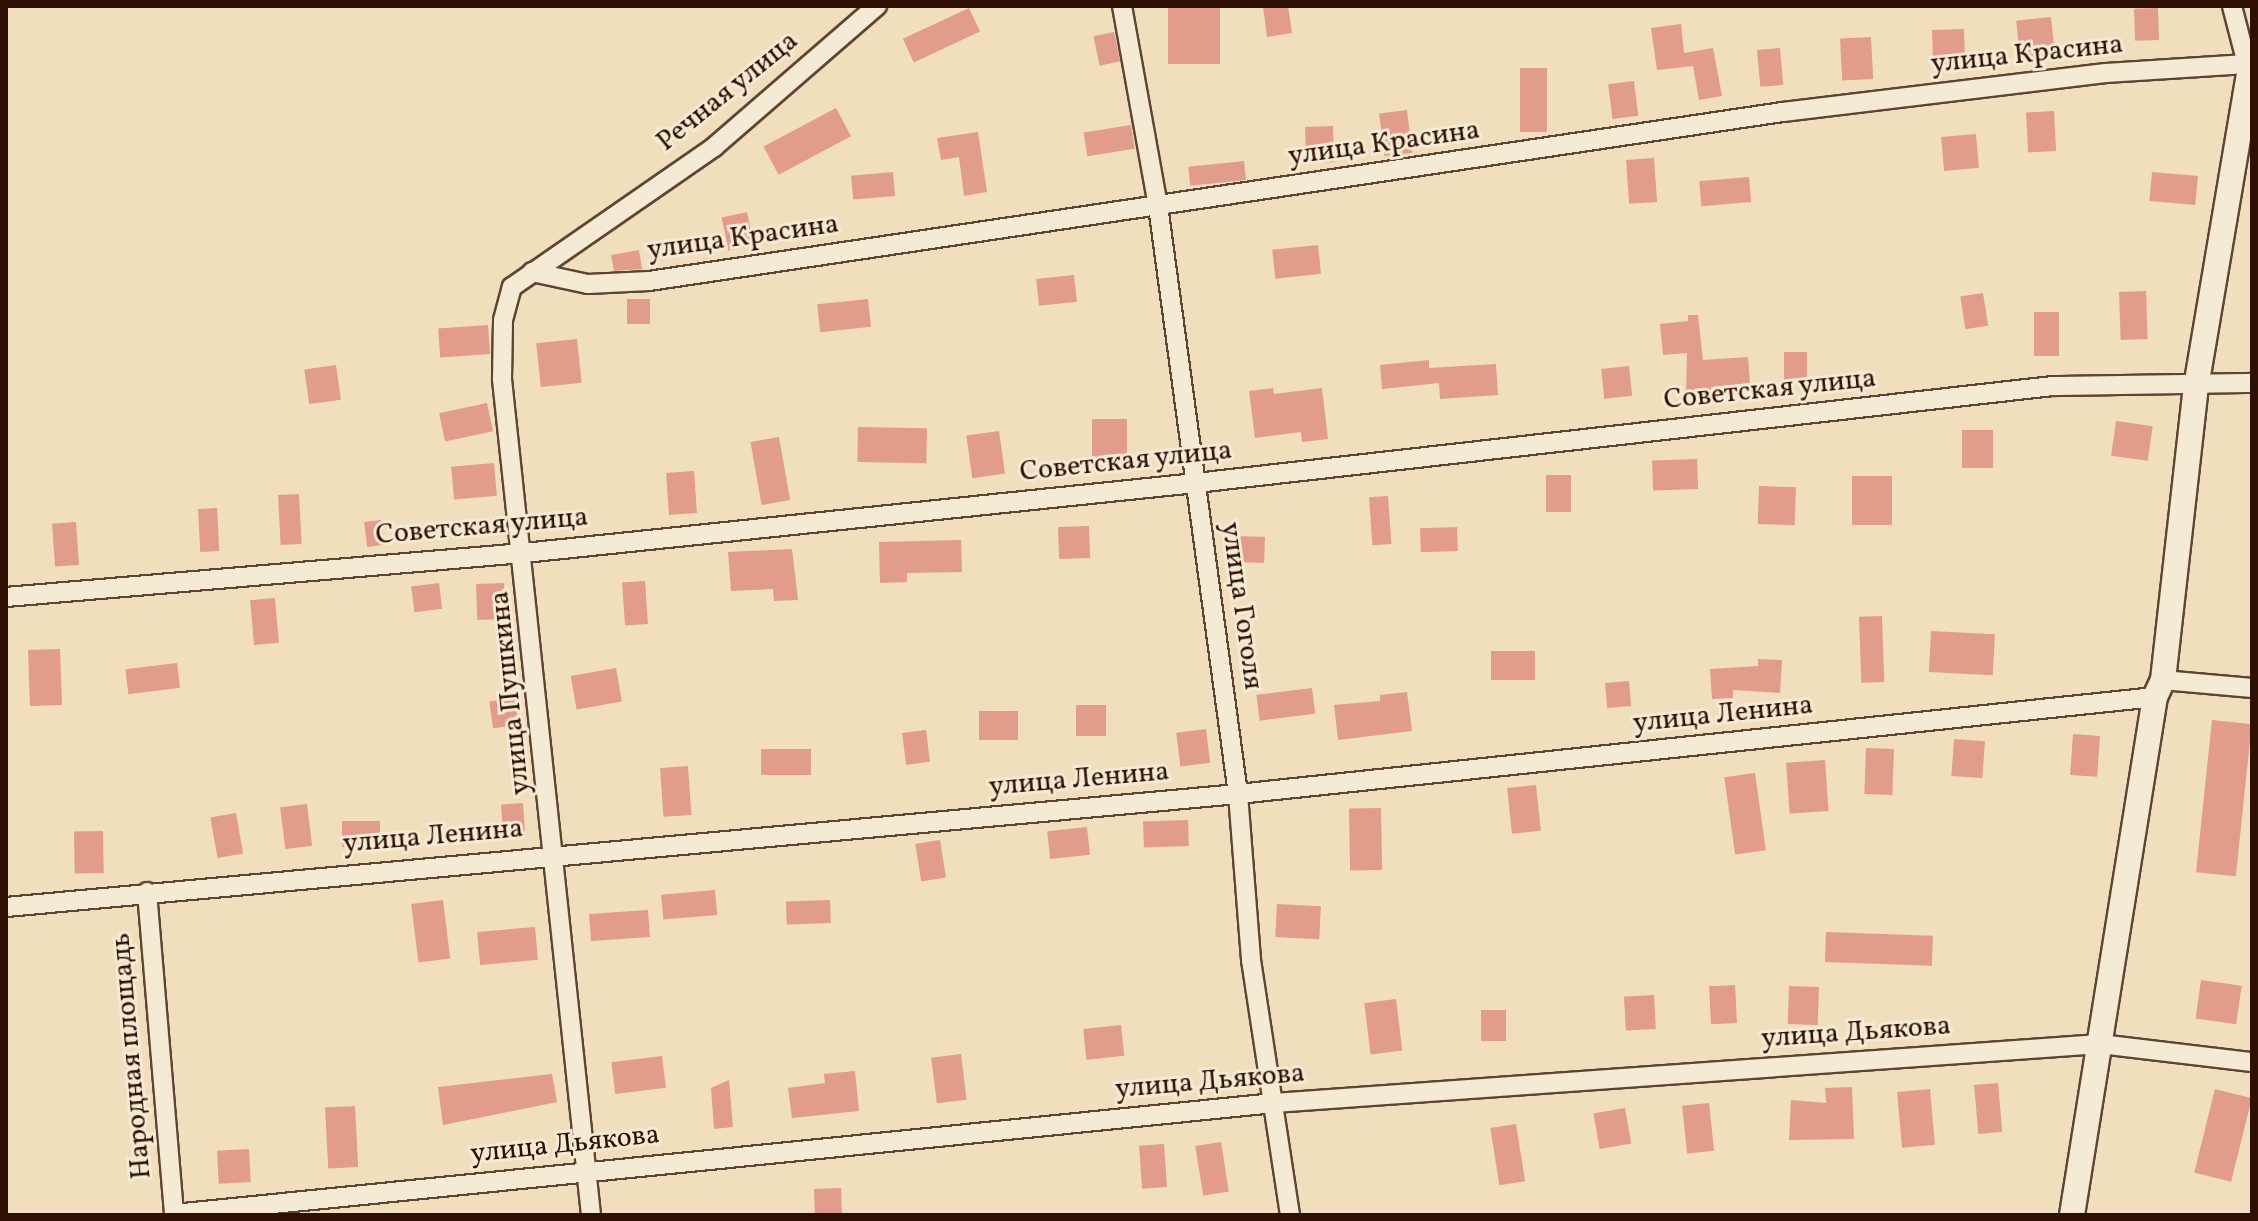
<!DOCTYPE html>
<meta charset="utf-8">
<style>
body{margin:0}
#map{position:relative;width:2258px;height:1221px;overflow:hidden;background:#f0debd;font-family:Vollkorn,serif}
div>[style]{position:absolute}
.building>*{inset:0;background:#e19c8c;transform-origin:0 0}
.roads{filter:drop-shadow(2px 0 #5e4432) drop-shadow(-2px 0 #5e4432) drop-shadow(0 2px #5e4432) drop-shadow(0 -2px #5e4432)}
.minor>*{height:18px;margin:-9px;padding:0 9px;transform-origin:9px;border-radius:9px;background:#f5ead4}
.secondary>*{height:24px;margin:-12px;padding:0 12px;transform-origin:12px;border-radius:12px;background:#f5ead4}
span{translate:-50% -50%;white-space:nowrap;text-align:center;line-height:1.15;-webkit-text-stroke:6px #f5ead4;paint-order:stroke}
.street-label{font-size:28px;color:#2e1003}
.frame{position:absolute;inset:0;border:8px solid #2e1003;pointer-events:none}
</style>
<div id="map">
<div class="building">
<div style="left:1168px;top:6px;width:52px;height:58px"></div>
<div style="clip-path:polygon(1263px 6px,1288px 6px,1292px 33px,1267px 37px)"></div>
<div style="left:969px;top:8px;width:26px;height:73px;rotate:65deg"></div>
<div style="left:2158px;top:8px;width:32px;height:24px;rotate:88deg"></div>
<div style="left:2051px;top:17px;width:37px;height:35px;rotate:84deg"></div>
<div style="clip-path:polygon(1681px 24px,1684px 53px,1713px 48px,1722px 96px,1699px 100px,1693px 66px,1657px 70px,1651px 28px)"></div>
<div style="left:1964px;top:29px;width:36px;height:32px;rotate:88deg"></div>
<div style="left:1114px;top:32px;width:30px;height:21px;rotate:78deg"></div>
<div style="left:1871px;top:37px;width:42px;height:31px;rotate:87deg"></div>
<div style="left:1780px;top:48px;width:37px;height:23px;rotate:85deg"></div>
<div style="left:1520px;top:68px;width:27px;height:64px"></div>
<div style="left:1634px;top:81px;width:35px;height:26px;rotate:83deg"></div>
<div style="left:836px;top:108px;width:32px;height:82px;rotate:62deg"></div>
<div style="left:1407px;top:110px;width:43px;height:28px;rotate:83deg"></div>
<div style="left:2054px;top:111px;width:40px;height:28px;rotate:87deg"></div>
<div style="left:1131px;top:125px;width:24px;height:48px;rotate:81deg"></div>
<div style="left:1333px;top:126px;width:36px;height:28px;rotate:88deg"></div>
<div style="clip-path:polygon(978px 132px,987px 192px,964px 196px,959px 157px,941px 160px,937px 138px)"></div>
<div style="left:1976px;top:134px;width:34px;height:35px;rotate:85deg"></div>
<div style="left:1654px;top:158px;width:44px;height:28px;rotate:86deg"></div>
<div style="left:1244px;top:161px;width:19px;height:56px;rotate:84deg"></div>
<div style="left:893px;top:172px;width:24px;height:42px;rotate:85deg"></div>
<div style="left:2152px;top:172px;width:46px;height:29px;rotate:5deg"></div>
<div style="left:1749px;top:177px;width:25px;height:50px;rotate:85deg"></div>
<div style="left:747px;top:212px;width:34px;height:26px;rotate:78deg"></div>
<div style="left:1318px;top:245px;width:29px;height:46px;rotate:84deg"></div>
<div style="clip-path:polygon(639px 250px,642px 269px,614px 271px,611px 255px)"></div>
<div style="left:1074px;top:275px;width:27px;height:38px;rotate:84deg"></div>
<div style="left:2146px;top:291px;width:48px;height:27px;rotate:88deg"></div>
<div style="left:1983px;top:293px;width:33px;height:23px;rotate:81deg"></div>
<div style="left:627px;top:299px;width:23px;height:25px"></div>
<div style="left:868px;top:299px;width:28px;height:51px;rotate:84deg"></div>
<div style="left:2034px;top:312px;width:25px;height:44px"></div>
<div style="clip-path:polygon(1688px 315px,1698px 315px,1703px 360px,1748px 357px,1750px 383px,1711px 387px,1711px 395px,1686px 395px,1687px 353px,1663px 355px,1660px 324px,1688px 321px)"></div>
<div style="left:488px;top:325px;width:29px;height:50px;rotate:86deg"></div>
<div style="left:577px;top:339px;width:44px;height:41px;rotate:84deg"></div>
<div style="left:1784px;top:352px;width:23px;height:29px"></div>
<div style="clip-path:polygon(1429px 360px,1429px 368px,1496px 364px,1498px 395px,1440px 399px,1439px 383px,1382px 389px,1380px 365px)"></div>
<div style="left:336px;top:365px;width:35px;height:32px;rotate:82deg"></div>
<div style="left:1629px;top:366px;width:30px;height:28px;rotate:84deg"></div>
<div style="clip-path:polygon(1273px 388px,1274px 394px,1322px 388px,1328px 439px,1302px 442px,1301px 432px,1255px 438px,1249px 391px)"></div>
<div style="left:487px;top:403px;width:29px;height:49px;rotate:78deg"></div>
<div style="left:1127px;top:419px;width:49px;height:35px;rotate:90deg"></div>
<div style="left:2116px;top:421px;width:37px;height:35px;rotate:8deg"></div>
<div style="left:858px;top:427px;width:69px;height:35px;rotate:1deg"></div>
<div style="left:1962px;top:430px;width:31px;height:38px"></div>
<div style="left:999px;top:431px;width:43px;height:33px;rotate:82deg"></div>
<div style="left:779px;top:437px;width:64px;height:29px;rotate:80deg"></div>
<div style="left:1697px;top:459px;width:30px;height:45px;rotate:88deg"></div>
<div style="left:494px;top:463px;width:33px;height:43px;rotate:85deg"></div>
<div style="left:694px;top:471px;width:42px;height:28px;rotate:86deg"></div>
<div style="left:1546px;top:475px;width:25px;height:37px"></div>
<div style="left:1892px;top:476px;width:49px;height:40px;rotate:90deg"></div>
<div style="left:1759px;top:486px;width:37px;height:38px;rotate:2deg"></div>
<div style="left:299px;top:494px;width:50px;height:21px;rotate:87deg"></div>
<div style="left:1388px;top:496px;width:48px;height:19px;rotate:86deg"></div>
<div style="left:217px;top:508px;width:43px;height:19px;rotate:87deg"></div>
<div style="left:381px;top:520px;width:25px;height:17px;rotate:83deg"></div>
<div style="left:76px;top:522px;width:43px;height:24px;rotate:86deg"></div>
<div style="left:1089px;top:526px;width:32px;height:31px;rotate:88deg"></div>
<div style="left:1457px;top:527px;width:24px;height:37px;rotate:88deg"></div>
<div style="left:1237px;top:536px;width:28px;height:26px;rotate:2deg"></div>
<div style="clip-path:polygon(961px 540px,962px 572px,907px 573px,907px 582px,880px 583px,879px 542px)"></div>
<div style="clip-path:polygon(792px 549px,798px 600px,774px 601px,773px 589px,731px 591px,728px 552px)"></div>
<div style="left:645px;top:581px;width:43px;height:23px;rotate:86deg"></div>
<div style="left:439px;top:583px;width:26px;height:28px;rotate:83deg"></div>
<div style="left:504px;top:583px;width:36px;height:28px;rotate:88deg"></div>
<div style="left:275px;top:598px;width:45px;height:25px;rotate:85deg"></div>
<div style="left:1882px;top:616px;width:66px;height:23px;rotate:88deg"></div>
<div style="left:1931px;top:631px;width:64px;height:41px;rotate:3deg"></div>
<div style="left:60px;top:649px;width:56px;height:32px;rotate:88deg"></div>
<div style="left:1535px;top:651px;width:29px;height:44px;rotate:90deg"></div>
<div style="clip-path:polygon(1758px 659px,1782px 660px,1780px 693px,1733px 690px,1733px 698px,1712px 699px,1710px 669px,1758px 666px)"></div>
<div style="left:177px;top:663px;width:25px;height:52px;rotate:83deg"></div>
<div style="left:616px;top:668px;width:34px;height:46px;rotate:80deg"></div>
<div style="left:1629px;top:681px;width:25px;height:24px;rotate:85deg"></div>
<div style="left:1312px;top:688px;width:26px;height:56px;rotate:83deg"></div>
<div style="clip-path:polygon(1407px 692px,1412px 731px,1338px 740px,1334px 705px,1380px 701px,1380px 695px)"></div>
<div style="left:515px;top:698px;width:27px;height:26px;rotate:82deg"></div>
<div style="left:1076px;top:705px;width:30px;height:31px"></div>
<div style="left:979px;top:711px;width:39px;height:29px"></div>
<div style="left:2212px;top:720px;width:40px;height:153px;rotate:6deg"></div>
<div style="left:1206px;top:729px;width:34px;height:30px;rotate:83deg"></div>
<div style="left:926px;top:730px;width:32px;height:24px;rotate:83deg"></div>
<div style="left:2073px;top:734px;width:27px;height:41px;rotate:4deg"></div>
<div style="left:1954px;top:739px;width:31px;height:37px;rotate:4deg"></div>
<div style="left:1866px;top:748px;width:28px;height:46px;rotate:2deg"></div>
<div style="left:811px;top:749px;width:26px;height:50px;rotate:90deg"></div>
<div style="left:1825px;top:760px;width:51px;height:39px;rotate:86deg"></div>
<div style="left:688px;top:766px;width:49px;height:28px;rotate:86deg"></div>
<div style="left:1755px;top:773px;width:78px;height:31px;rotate:82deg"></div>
<div style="left:1536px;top:785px;width:46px;height:29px;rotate:84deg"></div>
<div style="left:523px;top:803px;width:31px;height:22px;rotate:86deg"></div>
<div style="left:307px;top:804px;width:42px;height:27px;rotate:83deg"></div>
<div style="left:1381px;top:808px;width:62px;height:32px;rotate:89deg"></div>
<div style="left:236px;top:813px;width:41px;height:26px;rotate:80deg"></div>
<div style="left:1188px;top:820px;width:26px;height:45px;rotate:88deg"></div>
<div style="left:342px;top:821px;width:38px;height:26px"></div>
<div style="left:1087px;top:827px;width:28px;height:40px;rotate:84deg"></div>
<div style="left:103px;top:831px;width:42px;height:29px;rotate:89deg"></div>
<div style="left:940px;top:840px;width:38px;height:25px;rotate:81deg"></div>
<div style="left:715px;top:890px;width:25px;height:54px;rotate:85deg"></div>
<div style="left:443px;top:900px;width:59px;height:32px;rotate:83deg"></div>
<div style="left:830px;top:900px;width:23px;height:44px;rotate:88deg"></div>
<div style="left:1277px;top:904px;width:44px;height:33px;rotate:3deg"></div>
<div style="left:648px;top:910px;width:27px;height:59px;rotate:86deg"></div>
<div style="left:535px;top:927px;width:33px;height:58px;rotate:85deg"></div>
<div style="left:1826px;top:932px;width:107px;height:30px;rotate:2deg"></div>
<div style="left:2201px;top:980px;width:41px;height:39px;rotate:8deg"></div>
<div style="left:1735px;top:985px;width:38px;height:26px;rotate:87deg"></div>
<div style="left:1789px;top:986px;width:30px;height:38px;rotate:2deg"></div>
<div style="left:1654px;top:995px;width:34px;height:30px;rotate:87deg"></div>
<div style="left:1396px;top:999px;width:52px;height:32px;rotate:83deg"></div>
<div style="left:1481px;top:1010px;width:25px;height:31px"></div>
<div style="left:1121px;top:1025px;width:31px;height:38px;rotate:84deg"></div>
<div style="left:961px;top:1054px;width:46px;height:30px;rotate:83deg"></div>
<div style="left:662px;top:1056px;width:32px;height:51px;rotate:83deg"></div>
<div style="clip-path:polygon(855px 1071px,859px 1111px,792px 1118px,788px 1088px,825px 1083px,824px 1074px)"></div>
<div style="clip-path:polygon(552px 1074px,557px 1102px,443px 1125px,438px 1087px)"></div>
<div style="clip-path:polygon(729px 1080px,733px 1127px,714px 1129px,711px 1088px)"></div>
<div style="left:1998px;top:1083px;width:49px;height:24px;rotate:85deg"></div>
<div style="clip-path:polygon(1852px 1087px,1854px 1139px,1789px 1140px,1791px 1100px,1826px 1103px,1825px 1088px)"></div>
<div style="left:1930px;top:1089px;width:56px;height:33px;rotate:85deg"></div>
<div style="left:2215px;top:1089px;width:38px;height:86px;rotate:14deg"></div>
<div style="left:1709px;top:1103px;width:48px;height:27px;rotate:84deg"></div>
<div style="left:355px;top:1106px;width:61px;height:30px;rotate:87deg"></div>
<div style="left:1625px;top:1108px;width:36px;height:32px;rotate:80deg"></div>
<div style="left:1516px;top:1124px;width:58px;height:26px;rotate:81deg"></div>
<div style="left:1221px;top:1142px;width:50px;height:26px;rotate:81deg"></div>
<div style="left:1164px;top:1144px;width:43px;height:25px;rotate:86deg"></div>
<div style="left:249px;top:1149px;width:33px;height:32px;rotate:87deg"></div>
<div style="left:841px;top:1188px;width:27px;height:27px;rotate:88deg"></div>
</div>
<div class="roads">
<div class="minor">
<div style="left:1122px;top:6px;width:203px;rotate:79.8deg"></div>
<div style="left:1158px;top:206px;width:593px;rotate:82.25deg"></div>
<div style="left:1238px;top:794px;width:167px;rotate:85.5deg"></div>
<div style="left:1251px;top:960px;width:258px;rotate:81.3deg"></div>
<div style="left:532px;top:272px;width:57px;rotate:12.1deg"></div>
<div style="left:588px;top:284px;width:61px;rotate:-2.8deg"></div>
<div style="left:649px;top:281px;width:1147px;rotate:-8.48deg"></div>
<div style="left:1783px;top:112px;width:325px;rotate:-6.9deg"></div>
<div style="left:2106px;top:73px;width:141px;rotate:-3.7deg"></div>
<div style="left:2247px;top:64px;width:60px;rotate:-104.5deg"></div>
<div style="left:6px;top:597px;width:520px;rotate:-4.86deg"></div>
<div style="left:524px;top:553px;width:676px;rotate:-5.95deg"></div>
<div style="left:1196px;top:483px;width:862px;rotate:-6.46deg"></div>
<div style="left:2053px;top:386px;width:199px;rotate:-0.9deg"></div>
<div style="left:2163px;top:680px;width:89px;rotate:5.1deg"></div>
<div style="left:147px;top:892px;width:324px;rotate:85.2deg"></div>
<div style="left:6px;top:907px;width:1237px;rotate:-5.24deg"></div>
<div style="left:1238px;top:794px;width:922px;rotate:-6.04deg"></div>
<div style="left:174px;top:1214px;width:1106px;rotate:-5.76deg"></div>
<div style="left:1274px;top:1103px;width:828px;rotate:-4.09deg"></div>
<div style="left:2100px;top:1044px;width:153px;rotate:6.8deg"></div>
<div style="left:591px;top:1215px;width:841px;rotate:-96.08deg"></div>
<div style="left:502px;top:379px;width:59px;rotate:-89deg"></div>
<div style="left:503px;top:320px;width:34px;rotate:-75deg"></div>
<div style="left:512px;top:287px;width:246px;rotate:-34.7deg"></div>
<div style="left:714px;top:147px;width:216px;rotate:-40.9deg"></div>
</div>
<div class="secondary">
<div style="left:2072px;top:1215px;width:525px;rotate:-80.9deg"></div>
<div style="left:2155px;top:697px;width:19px;rotate:-65deg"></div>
<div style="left:2163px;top:680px;width:295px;rotate:-83.6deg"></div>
<div style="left:2196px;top:387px;width:337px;rotate:-80.4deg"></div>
</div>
</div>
<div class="street-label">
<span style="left:2027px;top:55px;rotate:-6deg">улица Красина</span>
<span style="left:728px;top:92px;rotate:-39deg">Речная улица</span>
<span style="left:1384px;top:144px;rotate:-8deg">улица Красина</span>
<span style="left:743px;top:238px;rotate:-8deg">улица Красина</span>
<span style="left:1770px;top:390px;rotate:-6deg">Советская улица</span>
<span style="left:1126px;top:462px;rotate:-6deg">Советская улица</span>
<span style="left:482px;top:527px;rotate:-5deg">Советская улица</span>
<span style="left:1241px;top:606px;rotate:82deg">улица Гоголя</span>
<span style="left:511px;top:693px;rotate:-96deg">улица Пушкина</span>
<span style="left:1723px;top:715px;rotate:-6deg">улица Ленина</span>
<span style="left:1079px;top:780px;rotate:-5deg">улица Ленина</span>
<span style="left:433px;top:837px;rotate:-5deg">улица Ленина</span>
<span style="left:1856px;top:1033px;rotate:-4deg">улица Дьякова</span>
<span style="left:132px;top:1056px;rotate:-95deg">Народная площадь</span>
<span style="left:1210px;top:1082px;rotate:-5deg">улица Дьякова</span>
<span style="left:565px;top:1145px;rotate:-6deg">улица Дьякова</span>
</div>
<div class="frame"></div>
</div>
